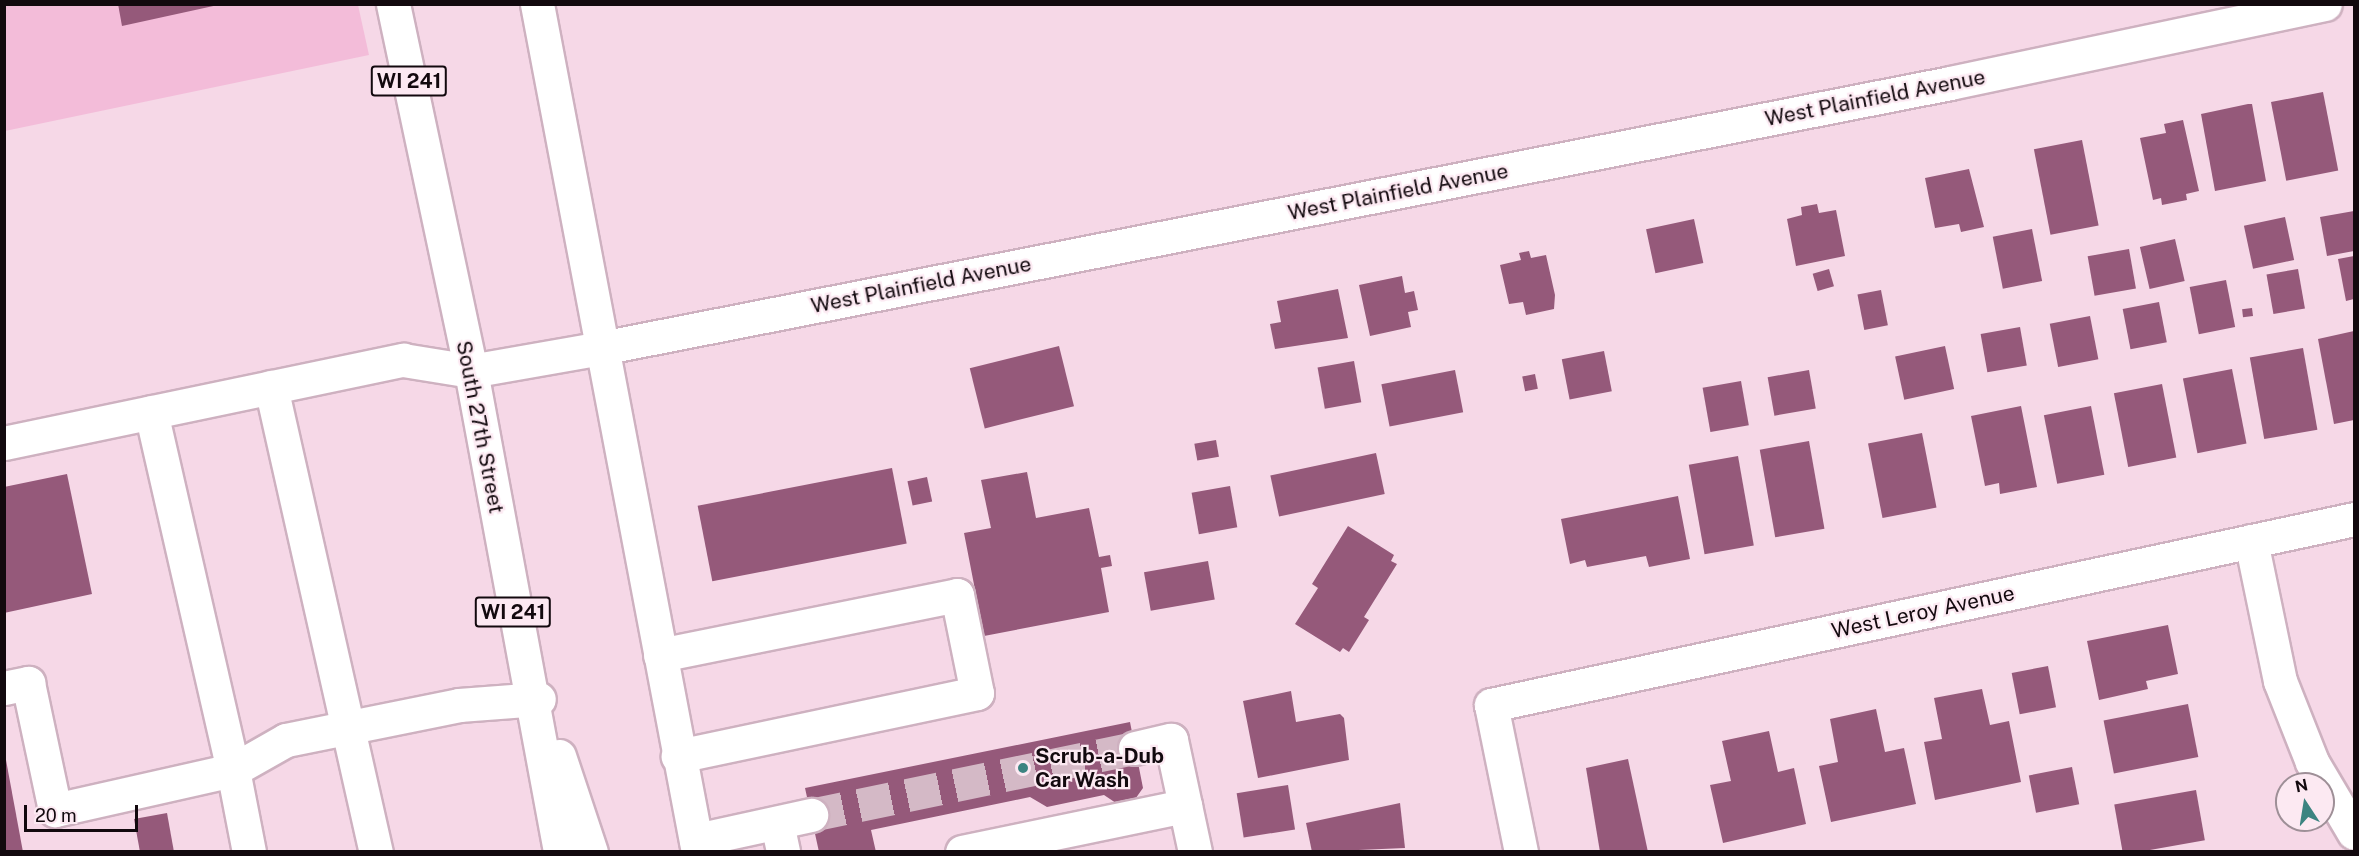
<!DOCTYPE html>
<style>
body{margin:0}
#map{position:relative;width:2359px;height:856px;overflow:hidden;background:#f6d8e7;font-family:"Public Sans",sans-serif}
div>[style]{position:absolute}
.green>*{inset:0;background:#f3bcd9}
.building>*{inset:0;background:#95597a;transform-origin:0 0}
.minor-tunnel>*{height:33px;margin-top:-16.5px;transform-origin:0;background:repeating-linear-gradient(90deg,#d4b9c6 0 33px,transparent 0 49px)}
.roads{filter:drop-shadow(2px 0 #ceb1c0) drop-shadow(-2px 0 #ceb1c0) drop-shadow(0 2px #ceb1c0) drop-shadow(0 -2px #ceb1c0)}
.minor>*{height:33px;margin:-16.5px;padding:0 16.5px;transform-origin:16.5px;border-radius:16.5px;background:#fff}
.major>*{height:33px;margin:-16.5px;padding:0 16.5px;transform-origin:16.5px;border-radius:16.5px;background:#fff}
.dots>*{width:16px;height:16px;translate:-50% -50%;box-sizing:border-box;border:3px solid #fce9f2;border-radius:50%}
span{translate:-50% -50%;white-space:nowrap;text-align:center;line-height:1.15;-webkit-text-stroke:4.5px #fce9f2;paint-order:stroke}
.shield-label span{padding:2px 4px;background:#fce9f2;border:2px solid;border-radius:4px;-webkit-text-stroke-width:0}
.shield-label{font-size:20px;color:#12090e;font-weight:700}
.street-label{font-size:21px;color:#12090e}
.poi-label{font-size:21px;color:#12090e;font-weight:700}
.left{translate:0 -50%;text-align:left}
.frame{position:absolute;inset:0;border:6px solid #12090e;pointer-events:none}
.north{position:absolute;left:2275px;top:772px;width:60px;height:60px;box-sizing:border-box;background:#fce9f2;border:2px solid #9e8f97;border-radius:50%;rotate:348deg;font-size:16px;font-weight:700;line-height:24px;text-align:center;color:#12090e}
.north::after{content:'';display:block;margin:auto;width:21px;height:27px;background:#3c8481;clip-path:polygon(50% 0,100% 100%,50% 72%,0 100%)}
.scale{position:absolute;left:24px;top:805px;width:114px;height:27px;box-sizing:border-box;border:3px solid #12090e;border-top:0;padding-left:8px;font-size:18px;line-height:21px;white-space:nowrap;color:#12090e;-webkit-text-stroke:4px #fce9f2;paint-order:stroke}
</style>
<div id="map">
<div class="green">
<div style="clip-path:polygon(5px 5px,358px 5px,369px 55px,5px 131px)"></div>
</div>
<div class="building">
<div style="clip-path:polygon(118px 4px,218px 4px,218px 5px,122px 26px)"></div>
<div style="left:2323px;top:92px;width:80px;height:53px;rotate:79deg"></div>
<div style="clip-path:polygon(2248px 104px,2252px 104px,2266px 181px,2215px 191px,2201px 114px)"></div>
<div style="clip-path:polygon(2183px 120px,2199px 191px,2186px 194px,2187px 200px,2162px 205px,2161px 198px,2153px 200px,2140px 138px,2166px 133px,2164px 124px)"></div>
<div style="left:2082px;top:140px;width:87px;height:49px;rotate:79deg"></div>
<div style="clip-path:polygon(1969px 169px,1984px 227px,1961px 232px,1959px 224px,1935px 228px,1925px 178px)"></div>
<div style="clip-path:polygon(1817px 204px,1819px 213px,1836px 210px,1845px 256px,1796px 266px,1787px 219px,1802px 215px,1801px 207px)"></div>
<div style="clip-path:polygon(2354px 211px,2354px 251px,2327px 256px,2320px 217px)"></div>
<div style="left:2285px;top:217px;width:44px;height:42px;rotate:78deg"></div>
<div style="left:1694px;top:219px;width:45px;height:49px;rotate:78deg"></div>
<div style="left:2032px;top:229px;width:53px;height:40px;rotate:79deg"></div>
<div style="left:2175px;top:239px;width:43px;height:36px;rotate:77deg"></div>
<div style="left:2129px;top:249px;width:40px;height:42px;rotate:80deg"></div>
<div style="clip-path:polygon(1529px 251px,1531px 258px,1546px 255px,1555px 295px,1554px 309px,1526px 315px,1523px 302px,1509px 304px,1500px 265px,1521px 260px,1519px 253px)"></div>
<div style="clip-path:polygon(2354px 256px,2354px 299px,2346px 301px,2338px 259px)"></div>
<div style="left:1829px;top:269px;width:18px;height:17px;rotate:74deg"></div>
<div style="left:2298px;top:269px;width:40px;height:32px;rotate:80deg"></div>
<div style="clip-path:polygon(1402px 276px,1405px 293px,1414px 291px,1418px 310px,1408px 312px,1411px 327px,1370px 336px,1359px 285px)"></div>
<div style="left:2226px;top:280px;width:48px;height:37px;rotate:79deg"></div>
<div style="clip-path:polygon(1338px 289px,1348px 338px,1275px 349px,1270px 324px,1281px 322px,1277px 301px)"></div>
<div style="left:1881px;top:290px;width:36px;height:24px;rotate:79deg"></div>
<div style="left:2159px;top:302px;width:41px;height:37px;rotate:79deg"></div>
<div style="left:2252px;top:308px;width:8px;height:10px;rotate:83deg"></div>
<div style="left:2090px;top:316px;width:44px;height:41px;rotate:79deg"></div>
<div style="left:2020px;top:327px;width:39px;height:40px;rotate:80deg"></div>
<div style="clip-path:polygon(2354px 331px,2354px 420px,2334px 424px,2318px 339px)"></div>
<div style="left:1059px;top:346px;width:62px;height:92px;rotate:76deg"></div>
<div style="left:1945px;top:346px;width:44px;height:51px;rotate:78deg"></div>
<div style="left:2303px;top:348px;width:83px;height:54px;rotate:80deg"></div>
<div style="left:1604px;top:351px;width:41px;height:43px;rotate:79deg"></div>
<div style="left:1354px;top:361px;width:42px;height:37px;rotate:80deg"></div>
<div style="left:2232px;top:369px;width:76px;height:50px;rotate:79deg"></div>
<div style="left:1455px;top:370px;width:43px;height:75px;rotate:79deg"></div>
<div style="left:1809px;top:370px;width:39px;height:42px;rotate:80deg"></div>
<div style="left:1535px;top:374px;width:15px;height:13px;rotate:79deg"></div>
<div style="left:1741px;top:381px;width:45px;height:39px;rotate:80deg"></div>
<div style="left:2162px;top:384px;width:75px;height:49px;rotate:79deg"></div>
<div style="clip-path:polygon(2021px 406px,2037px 487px,2000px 494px,1999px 483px,1985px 486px,1971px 416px)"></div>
<div style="left:2091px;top:406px;width:70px;height:48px;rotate:79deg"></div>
<div style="left:1922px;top:433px;width:76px;height:55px;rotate:79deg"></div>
<div style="left:1216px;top:440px;width:17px;height:22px;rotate:80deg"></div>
<div style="left:1809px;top:441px;width:89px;height:50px;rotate:80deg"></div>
<div style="left:1376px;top:453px;width:42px;height:108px;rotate:78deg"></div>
<div style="left:1738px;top:456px;width:91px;height:50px;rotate:80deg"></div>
<div style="left:892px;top:468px;width:77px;height:198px;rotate:79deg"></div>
<div style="clip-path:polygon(1027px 472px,1036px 518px,1089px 508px,1099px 557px,1110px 555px,1112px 566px,1101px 568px,1109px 612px,984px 636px,964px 533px,991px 528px,981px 480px)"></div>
<div style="clip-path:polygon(67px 474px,92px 594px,4px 613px,4px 487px)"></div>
<div style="left:927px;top:477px;width:25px;height:20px;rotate:78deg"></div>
<div style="left:1230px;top:486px;width:42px;height:39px;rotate:80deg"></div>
<div style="clip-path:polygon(1678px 496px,1690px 559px,1649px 567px,1646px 556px,1587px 567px,1585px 560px,1570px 564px,1561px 519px)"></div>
<div style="clip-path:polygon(1348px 526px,1394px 555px,1391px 561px,1397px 564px,1364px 617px,1369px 620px,1349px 652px,1343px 648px,1340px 652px,1295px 624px,1318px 588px,1312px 584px)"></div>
<div style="left:1208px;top:561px;width:39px;height:65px;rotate:80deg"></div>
<div style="clip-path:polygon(2168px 625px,2178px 674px,2146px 681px,2148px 689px,2099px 700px,2087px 641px)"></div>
<div style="left:2048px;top:666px;width:42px;height:37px;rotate:79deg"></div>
<div style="clip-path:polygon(1982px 689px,1990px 725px,2009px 721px,2021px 782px,1935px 800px,1924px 742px,1942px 739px,1934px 698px)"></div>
<div style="clip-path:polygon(1291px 691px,1296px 722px,1340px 714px,1344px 718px,1349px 760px,1258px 778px,1243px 701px)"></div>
<div style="left:2188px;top:704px;width:54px;height:86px;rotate:79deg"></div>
<div style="clip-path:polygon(1876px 709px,1885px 752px,1904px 748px,1916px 804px,1831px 822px,1819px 766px,1838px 762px,1830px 719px)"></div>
<div style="clip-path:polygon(1130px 722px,1143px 788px,1133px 802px,1119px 805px,1104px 795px,1047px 807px,1030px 797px,871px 830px,876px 852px,819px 852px,805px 788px)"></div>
<div style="clip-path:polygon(1769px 731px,1778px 772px,1794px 768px,1806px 824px,1723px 843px,1710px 785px,1731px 781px,1722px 741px)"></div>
<div style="clip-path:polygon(1628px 759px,1648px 852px,1600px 852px,1586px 768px)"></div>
<div style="clip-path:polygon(5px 760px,6px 760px,23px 852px,5px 852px)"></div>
<div style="left:2072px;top:767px;width:38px;height:44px;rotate:79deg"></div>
<div style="left:1288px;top:785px;width:45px;height:52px;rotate:81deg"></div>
<div style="left:2196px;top:790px;width:51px;height:83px;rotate:80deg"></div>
<div style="clip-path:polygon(1400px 803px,1405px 848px,1312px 852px,1306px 823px)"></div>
<div style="clip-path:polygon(167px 813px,174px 852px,140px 852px,134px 819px)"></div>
</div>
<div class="minor-tunnel">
<div style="left:811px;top:815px;width:331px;rotate:-11.7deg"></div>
</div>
<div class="roads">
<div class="minor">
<div style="left:271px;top:387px;width:477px;rotate:77.3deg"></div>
<div style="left:4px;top:443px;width:408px;rotate:-11.8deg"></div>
<div style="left:403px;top:360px;width:69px;rotate:9.2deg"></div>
<div style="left:471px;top:371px;width:132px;rotate:-10deg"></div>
<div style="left:601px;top:348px;width:1375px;rotate:-11.11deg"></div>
<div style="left:1950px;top:83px;width:383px;rotate:-11.9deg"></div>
<div style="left:2251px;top:541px;width:143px;rotate:78.3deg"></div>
<div style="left:2280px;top:681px;width:87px;rotate:68.4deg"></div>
<div style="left:2312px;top:762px;width:82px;rotate:59.4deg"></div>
<div style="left:660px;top:655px;width:303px;rotate:-11.4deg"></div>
<div style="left:957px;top:595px;width:100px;rotate:78.5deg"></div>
<div style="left:977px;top:693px;width:306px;rotate:168.1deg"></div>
<div style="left:4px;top:688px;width:25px;rotate:-12deg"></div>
<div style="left:28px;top:683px;width:130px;rotate:78deg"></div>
<div style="left:55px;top:810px;width:182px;rotate:-12.7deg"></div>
<div style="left:233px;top:770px;width:367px;rotate:-102.9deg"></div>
<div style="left:1135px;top:748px;width:37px;rotate:-13deg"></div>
<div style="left:1171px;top:740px;width:115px;rotate:77.9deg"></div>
<div style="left:777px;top:823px;width:30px;rotate:78deg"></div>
<div style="left:696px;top:840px;width:118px;rotate:-12.3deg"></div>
<div style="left:249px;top:852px;width:84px;rotate:-101deg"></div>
<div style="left:233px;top:770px;width:61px;rotate:-29.5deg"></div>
<div style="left:286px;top:740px;width:177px;rotate:-11.4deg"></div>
<div style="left:459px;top:705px;width:80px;rotate:-4.3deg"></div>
<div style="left:962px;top:852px;width:228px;rotate:-11.7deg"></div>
<div style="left:1521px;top:852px;width:150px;rotate:-101.5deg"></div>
<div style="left:1491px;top:705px;width:883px;rotate:-12.16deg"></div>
</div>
<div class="major">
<div style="left:393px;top:4px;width:375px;rotate:78deg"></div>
<div style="left:471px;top:371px;width:489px;rotate:79.5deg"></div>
<div style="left:537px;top:4px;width:863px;rotate:79.25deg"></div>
<div style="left:559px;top:756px;width:101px;rotate:71.6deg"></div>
</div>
</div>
<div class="dots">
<div style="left:1023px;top:768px;background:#3c8481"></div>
</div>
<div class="shield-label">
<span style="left:409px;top:81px">WI 241</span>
<span style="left:513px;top:612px">WI 241</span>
</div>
<div class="street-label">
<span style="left:1875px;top:98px;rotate:-11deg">West Plainfield Avenue</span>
<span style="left:1398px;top:192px;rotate:-11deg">West Plainfield Avenue</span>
<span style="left:921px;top:285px;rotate:-11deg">West Plainfield Avenue</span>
<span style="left:480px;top:427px;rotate:79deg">South 27th Street</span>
<span style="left:1923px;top:612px;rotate:-12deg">West Leroy Avenue</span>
</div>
<div class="poi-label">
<span class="left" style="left:1035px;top:768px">Scrub-a-Dub<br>Car Wash</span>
</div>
<div class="frame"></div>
<div class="north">N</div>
<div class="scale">20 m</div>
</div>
